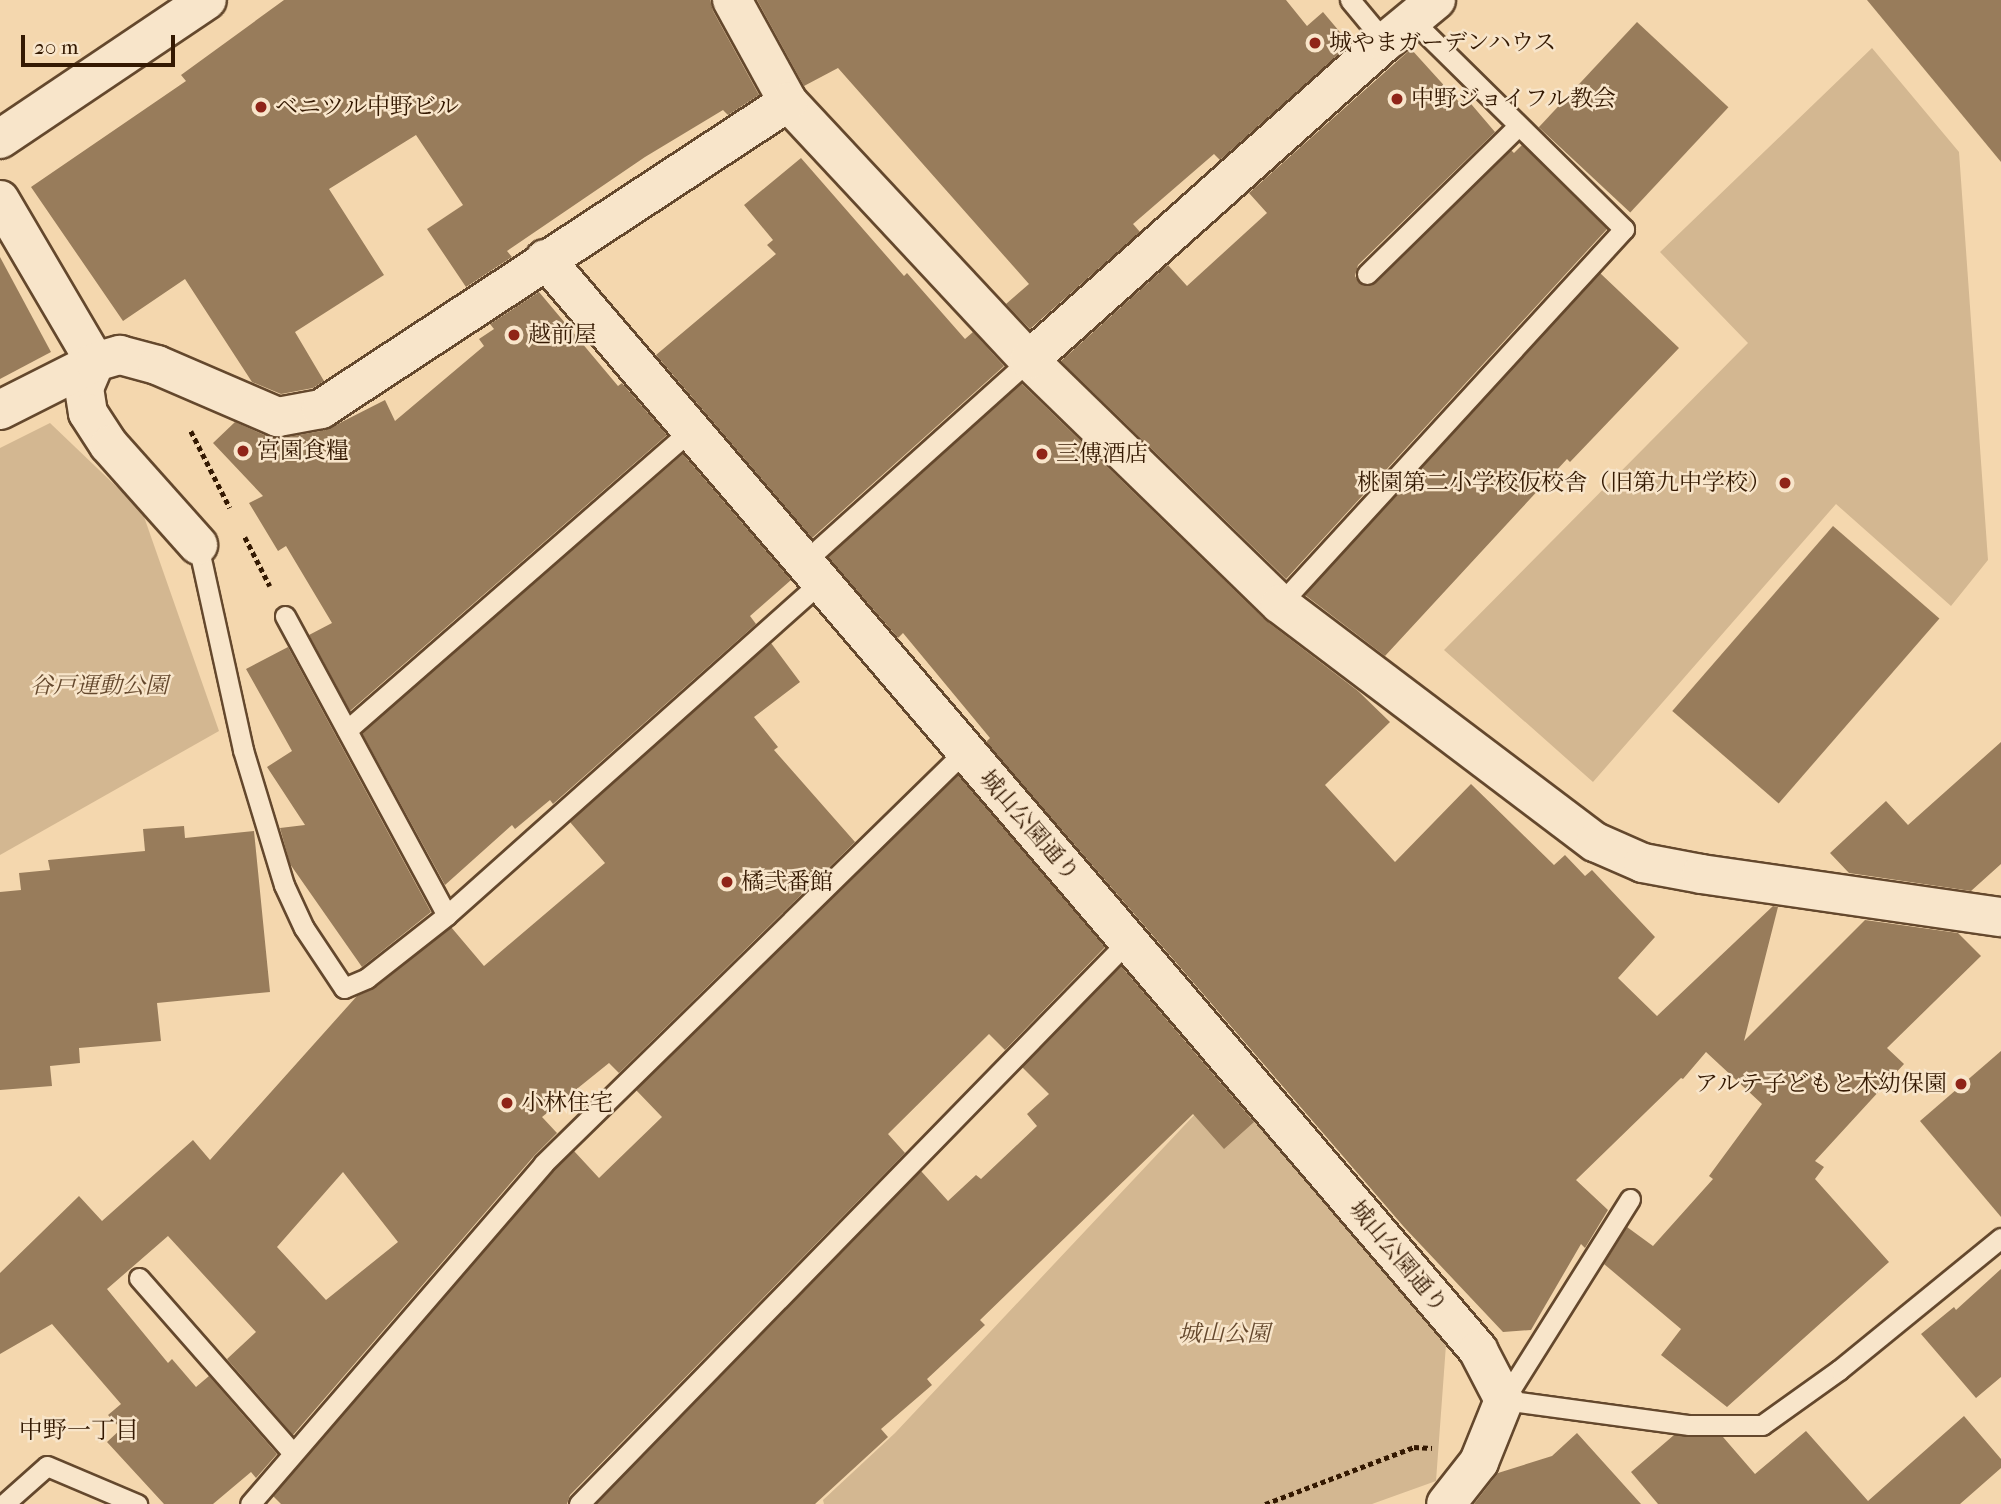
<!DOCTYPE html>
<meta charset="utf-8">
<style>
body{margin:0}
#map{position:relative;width:2001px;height:1504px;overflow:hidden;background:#f4d7ae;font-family:"IM FELL French Canon","Noto Serif JP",serif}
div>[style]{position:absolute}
.green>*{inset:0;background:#d3b791}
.building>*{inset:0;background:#987c5b;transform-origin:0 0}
.path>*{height:4.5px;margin-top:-2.25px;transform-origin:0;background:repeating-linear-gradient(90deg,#341902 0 5px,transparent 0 8.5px)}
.roads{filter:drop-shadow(2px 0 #64482d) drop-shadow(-2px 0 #64482d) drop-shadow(0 2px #64482d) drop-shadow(0 -2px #64482d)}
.lane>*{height:19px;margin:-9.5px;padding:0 9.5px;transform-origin:9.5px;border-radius:9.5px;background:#f8e5ca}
.street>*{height:38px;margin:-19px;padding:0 19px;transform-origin:19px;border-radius:19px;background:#f8e5ca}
.secondary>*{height:38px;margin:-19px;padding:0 19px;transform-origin:19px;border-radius:19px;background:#f8e5ca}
.dots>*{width:19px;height:19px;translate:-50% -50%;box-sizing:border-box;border:4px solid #f8e5ca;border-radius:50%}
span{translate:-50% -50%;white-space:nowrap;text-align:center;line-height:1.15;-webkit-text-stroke:5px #f8e5ca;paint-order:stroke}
.poi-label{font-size:23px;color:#341902}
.left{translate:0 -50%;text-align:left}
.right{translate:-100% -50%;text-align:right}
.park-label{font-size:23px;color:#64482d;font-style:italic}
.street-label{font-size:23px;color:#341902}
.neighbourhood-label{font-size:24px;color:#341902}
.scale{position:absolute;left:21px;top:35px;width:154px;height:32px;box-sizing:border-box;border:4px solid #341902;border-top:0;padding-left:9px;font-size:21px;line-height:24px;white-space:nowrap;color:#341902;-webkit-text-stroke:5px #f8e5ca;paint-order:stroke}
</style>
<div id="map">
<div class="green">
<div style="clip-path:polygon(1872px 48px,1959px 152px,1988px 560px,1951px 606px,1836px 504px,1593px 782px,1444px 650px,1748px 343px,1660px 252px)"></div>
<div style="clip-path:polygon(50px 423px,142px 511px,219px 731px,0 855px,0 448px)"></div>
<div style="clip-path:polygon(1229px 1078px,1447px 1331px,1436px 1481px,1372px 1504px,824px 1504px,823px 1500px,895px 1433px)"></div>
</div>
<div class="building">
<div style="clip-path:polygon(284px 0,710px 0,713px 11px,759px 95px,728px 115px,723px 110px,645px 157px,507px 251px,512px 257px,466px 287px,427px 229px,463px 205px,416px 135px,329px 189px,384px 275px,295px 332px,324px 381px,313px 388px,281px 394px,252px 382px,185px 279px,123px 321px,31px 187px,186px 81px,181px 75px)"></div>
<div style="clip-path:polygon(757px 0,1286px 0,1307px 26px,1323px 12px,1350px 44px,1220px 160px,1214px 154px,1133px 224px,1140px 232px,1030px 329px,1006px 304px,1029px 284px,838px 68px,804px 86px)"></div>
<div style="clip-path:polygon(1867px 0,2001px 0,2001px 162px)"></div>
<div style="left:1637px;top:22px;width:125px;height:144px;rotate:43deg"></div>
<div style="clip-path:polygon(1411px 49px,1460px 103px,1466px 98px,1495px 132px,1358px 265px,1355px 276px,1359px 283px,1369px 286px,1376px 283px,1511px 150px,1514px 153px,1522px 145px,1607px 229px,1286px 579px,1061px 361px,1168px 265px,1187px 286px,1267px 213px,1249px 193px)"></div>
<div style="clip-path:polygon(801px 158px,904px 276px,907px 273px,965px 339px,973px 332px,1004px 366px,812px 538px,656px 355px,776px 254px,767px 245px,773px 240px,744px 205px)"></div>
<div style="clip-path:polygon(0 257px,51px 352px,0 379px)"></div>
<div style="clip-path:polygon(1600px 273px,1679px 348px,1570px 462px,1567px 459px,1385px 656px,1305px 595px)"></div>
<div style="clip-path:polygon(539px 292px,618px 386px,622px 383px,667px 435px,350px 711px,309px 635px,332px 623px,286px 546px,278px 551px,249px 503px,263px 496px,213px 443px,235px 422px,269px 437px,282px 438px,326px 430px,385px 400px,395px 421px,484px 346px,479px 339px,494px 329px,490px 324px)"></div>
<div style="clip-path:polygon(1021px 383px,1265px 620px,1358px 691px,1390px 722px,1325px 785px,1395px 862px,1471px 784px,1554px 865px,1565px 855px,1585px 876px,1592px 870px,1655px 937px,1618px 978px,1657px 1016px,1773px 906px,1778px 907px,1744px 1041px,1865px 920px,1958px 933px,1981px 956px,1887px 1048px,1904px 1064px,1815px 1161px,1824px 1167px,1815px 1179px,1889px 1262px,1727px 1407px,1661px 1355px,1681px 1329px,1604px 1264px,1627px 1227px,1653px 1246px,1713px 1179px,1709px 1176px,1762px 1104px,1706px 1052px,1683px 1079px,1681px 1078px,1576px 1180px,1608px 1210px,1585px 1248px,1581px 1244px,1531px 1330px,1503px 1332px,1404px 1227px,986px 742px,990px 738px,903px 633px,898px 638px,828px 557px)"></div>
<div style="clip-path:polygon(683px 454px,791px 580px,750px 616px,756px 624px,553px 804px,550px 800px,515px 829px,512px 825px,445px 885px,362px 733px)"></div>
<div style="left:1833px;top:526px;width:141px;height:245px;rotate:41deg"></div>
<div style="clip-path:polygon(evenodd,771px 643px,800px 682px,754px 717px,778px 747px,774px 750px,855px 842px,619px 1073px,609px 1063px,542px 1117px,557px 1133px,534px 1156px,293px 1435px,227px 1359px,256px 1332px,168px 1236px,107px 1289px,168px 1363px,172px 1359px,196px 1387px,209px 1376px,277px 1454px,256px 1478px,251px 1472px,213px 1504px,164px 1504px,107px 1442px,121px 1429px,108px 1415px,121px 1404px,52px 1324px,0 1354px,0 1273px,79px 1196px,102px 1221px,193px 1140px,210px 1160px,357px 996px,375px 988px,451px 927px,484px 966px,605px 863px,570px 822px,771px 643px,343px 1172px,398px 1242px,326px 1300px,277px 1247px,343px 1172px)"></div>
<div style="clip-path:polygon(288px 647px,431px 912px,362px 967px,290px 864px,280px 828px,305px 825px,267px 767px,292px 751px,246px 669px)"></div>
<div style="clip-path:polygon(2001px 742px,2001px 864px,1971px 891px,1849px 873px,1830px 853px,1886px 801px,1908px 825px)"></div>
<div style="clip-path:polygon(958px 775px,1105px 947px,1005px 1050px,989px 1034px,888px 1134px,905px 1153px,570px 1495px,567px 1504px,281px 1504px,273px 1496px,552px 1172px,574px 1151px,599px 1178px,662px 1117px,636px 1090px)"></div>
<div style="clip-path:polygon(184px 826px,185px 838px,254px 831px,270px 992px,157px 1003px,161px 1041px,79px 1048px,80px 1063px,50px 1066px,52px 1086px,0 1090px,0 892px,21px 890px,19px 873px,50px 870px,48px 860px,145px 851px,143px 829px)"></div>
<div style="clip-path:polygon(1121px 966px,1254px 1122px,1224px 1149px,1193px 1114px,980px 1320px,985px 1325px,927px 1379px,932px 1385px,881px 1429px,888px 1437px,815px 1504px,596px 1504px,921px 1171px,948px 1201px,976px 1175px,981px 1179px,1037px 1126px,1027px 1114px,1049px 1094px,1022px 1067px)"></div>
<div style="clip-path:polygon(2001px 1051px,2001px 1217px,1920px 1121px)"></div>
<div style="clip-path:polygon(2001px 1269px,2001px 1377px,1976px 1398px,1921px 1334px,1954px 1307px,1956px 1310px)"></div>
<div style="clip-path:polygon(1964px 1416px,2001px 1459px,2001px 1468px,1960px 1504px,1658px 1504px,1631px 1472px,1674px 1435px,1723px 1437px,1755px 1474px,1806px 1431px,1868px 1501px)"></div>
<div style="clip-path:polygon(1577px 1433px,1641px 1504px,1474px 1504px,1498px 1473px,1552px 1456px)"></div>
</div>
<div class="path">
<div style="left:191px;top:431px;width:86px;rotate:63.1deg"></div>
<div style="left:245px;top:537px;width:55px;rotate:63deg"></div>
<div style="left:1265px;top:1504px;width:160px;rotate:-20.9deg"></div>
<div style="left:1414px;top:1447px;width:18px;rotate:3deg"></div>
</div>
<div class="roads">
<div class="lane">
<div style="left:1350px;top:0;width:55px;rotate:50.2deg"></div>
<div style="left:1367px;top:274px;width:211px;rotate:-44.4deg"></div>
<div style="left:198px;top:545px;width:210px;rotate:77.6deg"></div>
<div style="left:243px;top:750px;width:141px;rotate:73.1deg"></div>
<div style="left:284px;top:885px;width:47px;rotate:65.1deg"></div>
<div style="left:304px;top:928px;width:72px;rotate:56.3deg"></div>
<div style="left:344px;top:988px;width:25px;rotate:-23deg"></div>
<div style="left:367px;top:978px;width:102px;rotate:-38.2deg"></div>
<div style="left:447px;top:915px;width:499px;rotate:-41.7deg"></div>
<div style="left:804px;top:562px;width:302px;rotate:-41.9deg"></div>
<div style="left:1280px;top:604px;width:509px;rotate:-47.47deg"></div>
<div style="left:1624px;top:229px;width:298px;rotate:-135.4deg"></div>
<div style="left:285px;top:616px;width:340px;rotate:61.6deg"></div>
<div style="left:347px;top:730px;width:455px;rotate:-41.1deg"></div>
<div style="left:1630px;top:1199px;width:237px;rotate:122.1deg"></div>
<div style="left:1504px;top:1400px;width:187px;rotate:7.7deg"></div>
<div style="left:1689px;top:1425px;width:73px"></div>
<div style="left:1762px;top:1425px;width:95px;rotate:-35.5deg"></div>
<div style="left:1839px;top:1370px;width:209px;rotate:-39.2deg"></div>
<div style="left:139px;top:1278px;width:232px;rotate:48.7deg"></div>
<div style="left:4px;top:1504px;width:57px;rotate:-41.5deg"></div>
<div style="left:47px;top:1466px;width:98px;rotate:22.9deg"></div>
<div style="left:250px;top:1504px;width:449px;rotate:-49.2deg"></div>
<div style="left:543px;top:1164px;width:589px;rotate:-44.38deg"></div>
<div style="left:579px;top:1504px;width:786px;rotate:-45.72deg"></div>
</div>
<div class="street">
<div style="left:732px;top:0;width:116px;rotate:61.2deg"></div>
<div style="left:788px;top:102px;width:353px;rotate:47deg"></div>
<div style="left:1029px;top:360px;width:350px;rotate:44.2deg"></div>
<div style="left:1280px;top:604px;width:395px;rotate:37.1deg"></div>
<div style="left:1595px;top:842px;width:52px;rotate:23.6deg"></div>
<div style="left:1643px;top:863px;width:59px;rotate:10.7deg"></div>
<div style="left:1701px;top:874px;width:303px;rotate:8.2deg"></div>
<div style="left:0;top:200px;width:188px;rotate:59.6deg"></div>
<div style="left:95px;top:362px;width:28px;rotate:113deg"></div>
<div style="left:84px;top:388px;width:25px;rotate:81deg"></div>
<div style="left:88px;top:413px;width:38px;rotate:57deg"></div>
<div style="left:109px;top:445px;width:134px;rotate:48.3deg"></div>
<div style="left:545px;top:259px;width:1436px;rotate:49.46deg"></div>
<div style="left:1478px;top:1350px;width:56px;rotate:62.5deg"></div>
<div style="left:1504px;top:1400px;width:67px;rotate:112deg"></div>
<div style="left:1479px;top:1462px;width:53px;rotate:128.2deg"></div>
<div style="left:1029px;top:360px;width:477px;rotate:-41.8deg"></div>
<div style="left:1385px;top:42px;width:66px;rotate:-39.5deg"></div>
<div style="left:0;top:410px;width:106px;rotate:-26.8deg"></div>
<div style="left:95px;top:362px;width:26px;rotate:-16deg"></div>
<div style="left:120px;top:355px;width:38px;rotate:15deg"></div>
<div style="left:157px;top:365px;width:132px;rotate:23.3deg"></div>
<div style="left:278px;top:417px;width:44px;rotate:-10.5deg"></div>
<div style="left:321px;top:409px;width:559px;rotate:-33.32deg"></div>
</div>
<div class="secondary">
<div style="left:0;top:139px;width:249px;rotate:-33.9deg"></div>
</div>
</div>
<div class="dots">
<div style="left:1315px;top:43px;background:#8f2418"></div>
<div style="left:1397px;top:99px;background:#8f2418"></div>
<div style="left:261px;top:107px;background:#8f2418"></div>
<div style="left:514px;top:335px;background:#8f2418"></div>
<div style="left:243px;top:451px;background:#8f2418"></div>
<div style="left:1042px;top:454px;background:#8f2418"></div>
<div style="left:1785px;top:483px;background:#8f2418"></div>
<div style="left:727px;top:882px;background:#8f2418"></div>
<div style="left:1961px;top:1084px;background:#8f2418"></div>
<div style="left:507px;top:1103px;background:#8f2418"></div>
</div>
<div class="poi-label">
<span class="left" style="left:1329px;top:43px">城やまガーデンハウス</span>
<span class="left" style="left:1411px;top:99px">中野ジョイフル教会</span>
<span class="left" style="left:275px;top:107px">ベニツル中野ビル</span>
<span class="left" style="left:528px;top:335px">越前屋</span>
<span class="left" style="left:257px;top:451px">宮園食糧</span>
<span class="left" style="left:1056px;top:454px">三傅酒店</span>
<span class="right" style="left:1771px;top:483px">桃園第二小学校仮校舎（旧第九中学校）</span>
<span class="left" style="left:741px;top:882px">橘弐番館</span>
<span class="right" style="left:1947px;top:1084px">アルテ子どもと木幼保園</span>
<span class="left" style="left:521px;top:1103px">小林住宅</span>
</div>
<div class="park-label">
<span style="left:99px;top:686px">谷戸運動公園</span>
<span style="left:1224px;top:1334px">城山公園</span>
</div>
<div class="street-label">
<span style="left:1029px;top:826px;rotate:49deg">城山公園通り</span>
<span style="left:1398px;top:1257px;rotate:50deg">城山公園通り</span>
</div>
<div class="neighbourhood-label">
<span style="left:79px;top:1431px">中野一丁目</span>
</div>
<div class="scale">20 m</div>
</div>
